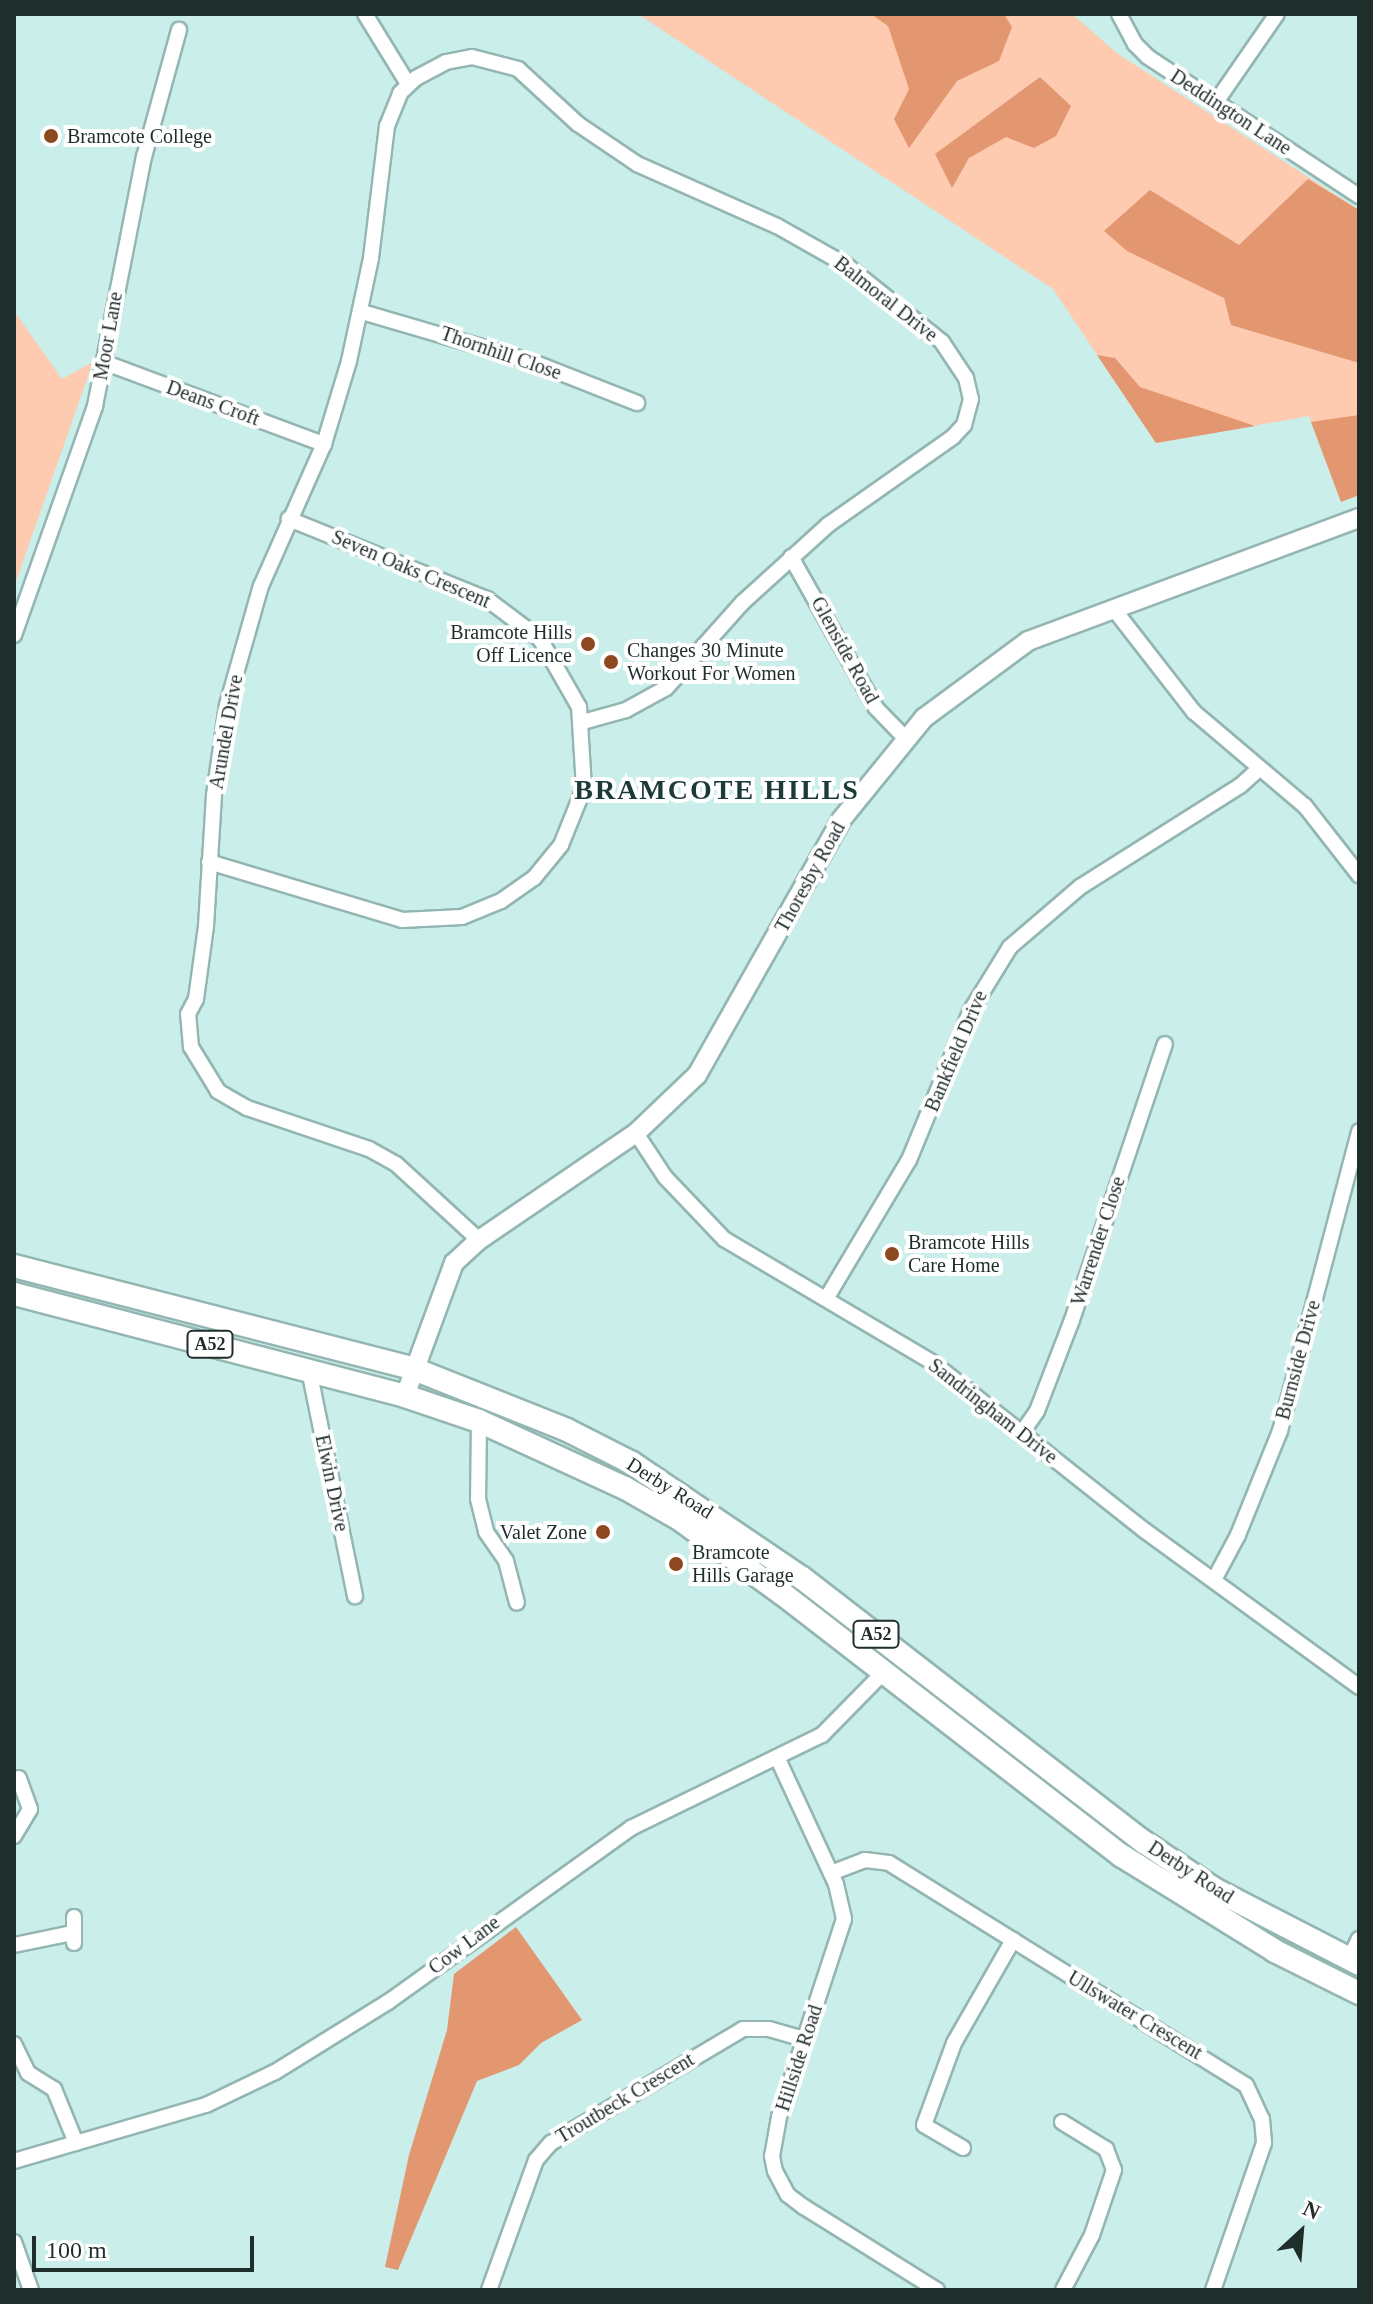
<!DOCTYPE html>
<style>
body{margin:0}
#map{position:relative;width:1373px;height:2304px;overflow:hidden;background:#caeeea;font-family:"Times New Roman",serif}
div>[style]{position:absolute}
.green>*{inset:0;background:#fecab0}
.forest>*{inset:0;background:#e29771}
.roads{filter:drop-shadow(2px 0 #93b6b2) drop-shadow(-2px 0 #93b6b2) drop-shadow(0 2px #93b6b2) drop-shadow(0 -2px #93b6b2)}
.minor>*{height:14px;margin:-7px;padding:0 7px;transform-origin:7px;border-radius:7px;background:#fff}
.tertiary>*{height:18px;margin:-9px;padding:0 9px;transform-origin:9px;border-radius:9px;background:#fff}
.trunk>*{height:22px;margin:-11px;padding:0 11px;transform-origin:11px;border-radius:11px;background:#fff}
.dots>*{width:22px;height:22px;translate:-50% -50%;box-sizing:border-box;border:4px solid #fff;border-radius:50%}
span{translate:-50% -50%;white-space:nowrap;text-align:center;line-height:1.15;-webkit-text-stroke:8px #fff;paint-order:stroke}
.shield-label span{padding:2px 6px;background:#fff;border:2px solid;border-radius:6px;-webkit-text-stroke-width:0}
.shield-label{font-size:18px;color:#1f2d2b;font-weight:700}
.street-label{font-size:20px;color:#1f2d2b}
.poi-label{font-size:20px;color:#1f2d2b}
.left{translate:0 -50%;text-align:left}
.right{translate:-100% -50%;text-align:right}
.district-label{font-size:28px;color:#1b3a38;font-weight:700;letter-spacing:2px}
.frame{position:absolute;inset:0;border:16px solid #1f2d2b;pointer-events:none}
.north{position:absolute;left:1261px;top:2192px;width:80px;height:80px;-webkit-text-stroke:6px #fff;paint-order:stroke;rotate:26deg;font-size:22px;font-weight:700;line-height:32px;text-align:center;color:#1f2d2b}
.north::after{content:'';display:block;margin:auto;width:28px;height:36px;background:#1f2d2b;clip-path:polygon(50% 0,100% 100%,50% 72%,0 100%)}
.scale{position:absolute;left:32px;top:2236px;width:222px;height:36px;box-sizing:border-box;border:4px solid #1f2d2b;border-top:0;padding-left:10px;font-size:24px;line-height:28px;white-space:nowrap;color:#1f2d2b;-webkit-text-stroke:6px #fff;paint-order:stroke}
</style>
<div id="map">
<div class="green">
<div style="clip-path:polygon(638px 14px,1072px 14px,1118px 54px,1359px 210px,1359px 495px,1341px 502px,1309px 416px,1156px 443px,1053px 289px)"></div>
<div style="clip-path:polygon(14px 311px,62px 379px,93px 362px,14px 587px)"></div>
</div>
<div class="forest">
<div style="clip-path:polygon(871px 14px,1004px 14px,1012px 27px,999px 61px,957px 81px,909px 148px,894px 119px,909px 89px,888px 26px)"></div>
<div style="clip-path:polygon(1040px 77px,1071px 106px,1056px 136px,1034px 148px,1006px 137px,969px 158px,952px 188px,935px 154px)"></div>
<div style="clip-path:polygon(1308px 179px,1359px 210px,1359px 363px,1231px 325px,1224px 298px,1127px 251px,1104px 231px,1150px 190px,1239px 245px)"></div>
<div style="clip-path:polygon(1097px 355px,1115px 358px,1140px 387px,1255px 426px,1156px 443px)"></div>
<div style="clip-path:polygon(1359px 415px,1359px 495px,1341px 502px,1311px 422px)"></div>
<div style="clip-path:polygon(516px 1927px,582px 2020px,541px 2043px,519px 2065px,477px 2081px,398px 2270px,385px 2267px,409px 2155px,447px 2030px,454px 1974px)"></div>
</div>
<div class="roads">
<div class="minor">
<div style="left:365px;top:14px;width:82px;rotate:58.4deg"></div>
<div style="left:1119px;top:14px;width:34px;rotate:62deg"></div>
<div style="left:1135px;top:44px;width:18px;rotate:45deg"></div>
<div style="left:1148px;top:57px;width:253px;rotate:33.4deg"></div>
<div style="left:1216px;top:102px;width:107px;rotate:-55.3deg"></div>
<div style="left:362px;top:312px;width:178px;rotate:16.3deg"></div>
<div style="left:533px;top:362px;width:112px;rotate:21.5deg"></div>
<div style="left:103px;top:362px;width:236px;rotate:20.4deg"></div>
<div style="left:791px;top:557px;width:173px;rotate:60.6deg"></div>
<div style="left:876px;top:708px;width:42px;rotate:46deg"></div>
<div style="left:1113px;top:608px;width:132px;rotate:52.1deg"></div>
<div style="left:1194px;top:712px;width:145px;rotate:40.3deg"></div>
<div style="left:1305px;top:806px;width:88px;rotate:52deg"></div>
<div style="left:14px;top:635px;width:243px;rotate:-70.5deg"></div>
<div style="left:95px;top:406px;width:254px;rotate:-78.9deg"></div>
<div style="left:144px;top:157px;width:132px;rotate:-74.6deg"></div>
<div style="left:209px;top:862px;width:202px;rotate:16.7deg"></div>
<div style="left:402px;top:920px;width:60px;rotate:-2.9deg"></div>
<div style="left:462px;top:917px;width:42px;rotate:-22.3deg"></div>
<div style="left:501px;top:901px;width:40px;rotate:-34.9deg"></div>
<div style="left:534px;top:878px;width:43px;rotate:-50.7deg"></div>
<div style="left:561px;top:845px;width:61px;rotate:-68deg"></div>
<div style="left:584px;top:788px;width:81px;rotate:-93.5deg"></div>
<div style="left:579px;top:707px;width:78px;rotate:-119.8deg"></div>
<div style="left:540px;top:639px;width:66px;rotate:-143deg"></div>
<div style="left:487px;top:599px;width:214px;rotate:-158deg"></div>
<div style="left:636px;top:1133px;width:53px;rotate:56.6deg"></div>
<div style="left:665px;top:1177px;width:86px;rotate:46.4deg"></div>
<div style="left:724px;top:1239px;width:242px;rotate:30.6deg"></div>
<div style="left:932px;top:1362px;width:270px;rotate:38.4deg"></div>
<div style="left:1144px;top:1530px;width:266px;rotate:36.1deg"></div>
<div style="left:479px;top:1240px;width:113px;rotate:-137.5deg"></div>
<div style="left:396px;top:1164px;width:31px;rotate:-151deg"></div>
<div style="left:369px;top:1149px;width:129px;rotate:-161.4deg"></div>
<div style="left:247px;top:1108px;width:34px;rotate:-150deg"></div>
<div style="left:218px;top:1091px;width:52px;rotate:-121.5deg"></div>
<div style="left:191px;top:1047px;width:33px;rotate:-95deg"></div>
<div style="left:188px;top:1014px;width:17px;rotate:-62deg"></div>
<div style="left:196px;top:999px;width:74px;rotate:-82.2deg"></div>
<div style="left:206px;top:926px;width:131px;rotate:-86.5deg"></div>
<div style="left:214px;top:795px;width:91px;rotate:-81.8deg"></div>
<div style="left:227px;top:705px;width:124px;rotate:-74.1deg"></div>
<div style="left:261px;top:586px;width:155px;rotate:-66.1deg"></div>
<div style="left:324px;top:444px;width:87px;rotate:-73.2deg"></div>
<div style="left:349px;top:361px;width:105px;rotate:-77.9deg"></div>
<div style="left:371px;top:258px;width:133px;rotate:-83.1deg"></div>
<div style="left:387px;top:126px;width:35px;rotate:-68deg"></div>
<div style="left:400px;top:93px;width:22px;rotate:-43deg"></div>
<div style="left:416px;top:78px;width:34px;rotate:-28deg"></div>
<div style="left:446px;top:62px;width:26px;rotate:-11deg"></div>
<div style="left:472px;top:57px;width:48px;rotate:14.6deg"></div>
<div style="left:518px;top:69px;width:81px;rotate:42.5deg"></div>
<div style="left:578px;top:124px;width:71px;rotate:34.1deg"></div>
<div style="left:637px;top:164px;width:153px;rotate:23.9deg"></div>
<div style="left:777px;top:226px;width:79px;rotate:29.5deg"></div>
<div style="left:846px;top:265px;width:123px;rotate:38.7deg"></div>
<div style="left:942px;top:342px;width:43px;rotate:56.3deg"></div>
<div style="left:966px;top:378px;width:22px;rotate:77deg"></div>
<div style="left:971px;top:399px;width:27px;rotate:105deg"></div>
<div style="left:964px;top:425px;width:16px;rotate:133deg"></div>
<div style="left:953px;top:437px;width:153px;rotate:144.9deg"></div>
<div style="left:828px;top:525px;width:115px;rotate:137.8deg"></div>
<div style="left:743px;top:602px;width:115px;rotate:131.8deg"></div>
<div style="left:666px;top:688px;width:46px;rotate:151.2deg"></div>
<div style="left:626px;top:710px;width:45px;rotate:164.4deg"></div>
<div style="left:826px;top:1299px;width:162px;rotate:-59.2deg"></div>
<div style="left:909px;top:1160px;width:160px;rotate:-67.6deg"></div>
<div style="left:970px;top:1012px;width:76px;rotate:-58.4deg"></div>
<div style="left:1010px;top:947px;width:92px;rotate:-40.6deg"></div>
<div style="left:1080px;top:887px;width:189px;rotate:-32.3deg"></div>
<div style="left:1240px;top:786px;width:25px;rotate:-42deg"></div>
<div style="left:309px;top:1370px;width:231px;rotate:78.5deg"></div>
<div style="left:479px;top:1421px;width:78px;rotate:90.7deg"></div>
<div style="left:478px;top:1499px;width:34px;rotate:76deg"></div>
<div style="left:486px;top:1532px;width:35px;rotate:55deg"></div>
<div style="left:506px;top:1561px;width:43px;rotate:75.3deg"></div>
<div style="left:1021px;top:1434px;width:28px;rotate:-55deg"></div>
<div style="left:1037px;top:1411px;width:97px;rotate:-69deg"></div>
<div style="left:1072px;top:1320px;width:291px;rotate:-71.4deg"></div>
<div style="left:1214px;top:1580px;width:51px;rotate:-61.9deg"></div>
<div style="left:1238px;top:1535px;width:112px;rotate:-68deg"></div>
<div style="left:1280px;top:1431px;width:310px;rotate:-75.2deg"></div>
<div style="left:777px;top:1757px;width:140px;rotate:65.1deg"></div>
<div style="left:836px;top:1884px;width:36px;rotate:77deg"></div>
<div style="left:844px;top:1919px;width:208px;rotate:108.2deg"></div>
<div style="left:779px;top:2117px;width:40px;rotate:100deg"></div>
<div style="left:772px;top:2156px;width:15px;rotate:79deg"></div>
<div style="left:775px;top:2171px;width:27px;rotate:62deg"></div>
<div style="left:788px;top:2195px;width:20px;rotate:37deg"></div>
<div style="left:804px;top:2207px;width:157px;rotate:32deg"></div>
<div style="left:14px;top:1836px;width:31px;rotate:-59deg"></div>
<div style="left:30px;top:1809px;width:33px;rotate:-110deg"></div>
<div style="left:831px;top:1873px;width:36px;rotate:-21deg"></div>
<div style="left:865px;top:1860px;width:24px;rotate:7deg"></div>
<div style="left:889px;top:1863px;width:420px;rotate:31.9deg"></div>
<div style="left:1246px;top:2085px;width:38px;rotate:65deg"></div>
<div style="left:1262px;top:2119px;width:24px;rotate:85deg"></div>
<div style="left:1264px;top:2143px;width:156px;rotate:109.1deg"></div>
<div style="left:74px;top:1917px;width:26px;rotate:90deg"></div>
<div style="left:14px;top:1945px;width:59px;rotate:-11.7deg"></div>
<div style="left:1349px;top:1960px;width:23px;rotate:-65deg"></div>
<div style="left:14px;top:2044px;width:32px;rotate:64deg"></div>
<div style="left:28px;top:2073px;width:31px;rotate:32deg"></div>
<div style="left:54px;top:2089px;width:58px;rotate:67.8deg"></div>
<div style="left:1062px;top:2122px;width:52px;rotate:31.5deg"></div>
<div style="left:1106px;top:2149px;width:22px;rotate:69deg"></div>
<div style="left:1114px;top:2170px;width:69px;rotate:108.7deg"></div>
<div style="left:1092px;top:2235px;width:62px;rotate:117.8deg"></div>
<div style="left:963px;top:2148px;width:45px;rotate:-149.5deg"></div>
<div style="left:924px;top:2125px;width:87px;rotate:-69.9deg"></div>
<div style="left:954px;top:2043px;width:119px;rotate:-60.2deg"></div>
<div style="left:14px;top:2161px;width:200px;rotate:-16.3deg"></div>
<div style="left:206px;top:2105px;width:76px;rotate:-25.6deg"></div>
<div style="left:275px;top:2072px;width:133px;rotate:-31.8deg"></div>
<div style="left:388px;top:2002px;width:299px;rotate:-35.6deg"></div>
<div style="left:631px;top:1828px;width:212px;rotate:-26deg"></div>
<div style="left:822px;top:1735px;width:87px;rotate:-45.5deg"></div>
<div style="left:14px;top:2242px;width:51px;rotate:70.5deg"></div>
<div style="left:489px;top:2290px;width:138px;rotate:-70.1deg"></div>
<div style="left:536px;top:2160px;width:23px;rotate:-49deg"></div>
<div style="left:551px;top:2143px;width:223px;rotate:-30.7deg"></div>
<div style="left:743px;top:2029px;width:26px"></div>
<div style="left:769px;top:2029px;width:37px;rotate:16deg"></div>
</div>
<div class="tertiary">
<div style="left:405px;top:1396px;width:142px;rotate:-69.8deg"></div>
<div style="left:454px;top:1263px;width:34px;rotate:-43deg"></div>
<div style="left:479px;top:1240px;width:190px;rotate:-34.3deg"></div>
<div style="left:636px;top:1133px;width:84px;rotate:-43.6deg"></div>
<div style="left:697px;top:1075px;width:293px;rotate:-60.5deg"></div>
<div style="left:841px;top:820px;width:132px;rotate:-50.9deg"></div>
<div style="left:924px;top:718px;width:129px;rotate:-36.5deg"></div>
<div style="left:1028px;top:641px;width:353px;rotate:-20.4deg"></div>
</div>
<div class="trunk">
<div style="left:14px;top:1266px;width:413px;rotate:14.4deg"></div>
<div style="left:414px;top:1369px;width:165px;rotate:21.7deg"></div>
<div style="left:567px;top:1430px;width:73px;rotate:26.9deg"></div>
<div style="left:632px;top:1463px;width:205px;rotate:34.1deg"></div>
<div style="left:802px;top:1578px;width:432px;rotate:37.7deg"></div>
<div style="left:1144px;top:1842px;width:84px;rotate:33.9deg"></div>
<div style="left:1214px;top:1889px;width:163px;rotate:27.3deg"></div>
<div style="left:14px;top:1294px;width:404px;rotate:14.6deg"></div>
<div style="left:405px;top:1396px;width:78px;rotate:18.7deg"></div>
<div style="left:479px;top:1421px;width:161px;rotate:24.7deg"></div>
<div style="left:625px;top:1488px;width:64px;rotate:29.7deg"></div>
<div style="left:681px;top:1520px;width:127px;rotate:36.1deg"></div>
<div style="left:784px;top:1595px;width:427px;rotate:37.7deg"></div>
<div style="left:1122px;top:1856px;width:180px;rotate:31.8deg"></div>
<div style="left:1275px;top:1951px;width:94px;rotate:26.6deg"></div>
</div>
</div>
<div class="dots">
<div style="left:51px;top:136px;background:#8d4820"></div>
<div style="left:588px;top:644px;background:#8d4820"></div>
<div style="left:611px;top:662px;background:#8d4820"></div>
<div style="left:892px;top:1254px;background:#8d4820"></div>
<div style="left:603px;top:1532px;background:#8d4820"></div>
<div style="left:676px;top:1564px;background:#8d4820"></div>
</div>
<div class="shield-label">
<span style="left:210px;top:1344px">A52</span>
<span style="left:876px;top:1634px">A52</span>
</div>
<div class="street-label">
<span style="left:1231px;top:112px;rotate:33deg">Deddington Lane</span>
<span style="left:886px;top:299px;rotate:38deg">Balmoral Drive</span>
<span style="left:108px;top:336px;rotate:-80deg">Moor Lane</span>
<span style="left:501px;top:353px;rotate:19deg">Thornhill Close</span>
<span style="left:213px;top:403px;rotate:20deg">Deans Croft</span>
<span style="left:411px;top:569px;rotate:23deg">Seven Oaks Crescent</span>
<span style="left:845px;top:650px;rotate:61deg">Glenside Road</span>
<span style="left:226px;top:732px;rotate:-80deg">Arundel Drive</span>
<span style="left:810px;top:877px;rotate:-61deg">Thoresby Road</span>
<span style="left:956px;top:1051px;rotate:-67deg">Bankfield Drive</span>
<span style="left:1098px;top:1241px;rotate:-72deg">Warrender Close</span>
<span style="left:1298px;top:1360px;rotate:-75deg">Burnside Drive</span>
<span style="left:993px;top:1411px;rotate:38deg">Sandringham Drive</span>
<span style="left:332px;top:1483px;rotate:78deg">Elwin Drive</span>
<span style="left:670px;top:1488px;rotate:32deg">Derby Road</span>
<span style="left:1191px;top:1872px;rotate:33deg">Derby Road</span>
<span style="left:464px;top:1945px;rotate:-37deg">Cow Lane</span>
<span style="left:1135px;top:2015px;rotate:31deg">Ullswater Crescent</span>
<span style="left:799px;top:2058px;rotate:-72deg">Hillside Road</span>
<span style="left:625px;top:2098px;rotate:-31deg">Troutbeck Crescent</span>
</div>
<div class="poi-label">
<span class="left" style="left:67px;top:136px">Bramcote College</span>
<span class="right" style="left:572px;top:644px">Bramcote Hills<br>Off Licence</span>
<span class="left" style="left:627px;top:662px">Changes 30 Minute<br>Workout For Women</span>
<span class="left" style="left:908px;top:1254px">Bramcote Hills<br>Care Home</span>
<span class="right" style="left:587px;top:1532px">Valet Zone</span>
<span class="left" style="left:692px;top:1564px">Bramcote<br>Hills Garage</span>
</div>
<div class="district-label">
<span style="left:717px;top:790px">BRAMCOTE HILLS</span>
</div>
<div class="frame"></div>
<div class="north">N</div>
<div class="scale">100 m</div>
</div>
